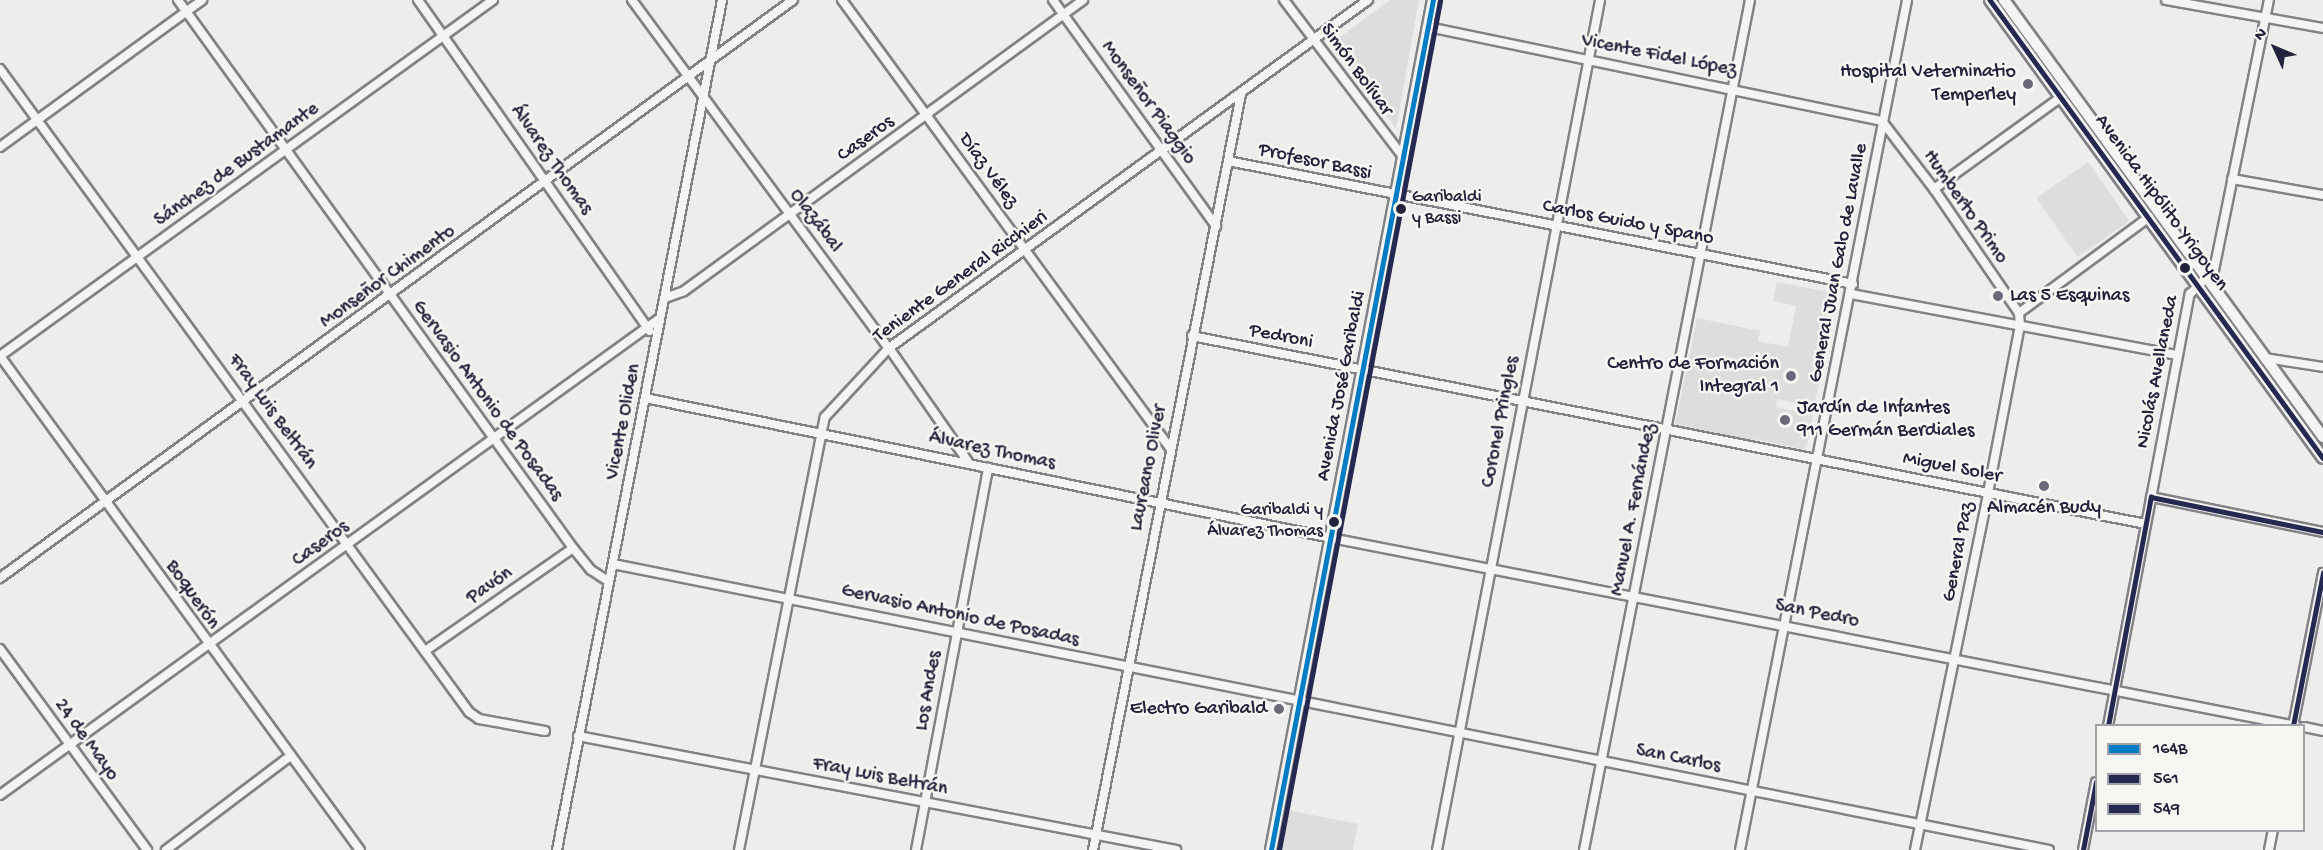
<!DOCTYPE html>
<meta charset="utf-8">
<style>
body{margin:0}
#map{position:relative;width:2323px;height:850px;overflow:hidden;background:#ededec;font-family:"Gochi Hand",sans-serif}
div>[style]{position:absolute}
.built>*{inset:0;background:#ddd;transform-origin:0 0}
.roads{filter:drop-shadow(2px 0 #828286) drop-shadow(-2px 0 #828286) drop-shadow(0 2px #828286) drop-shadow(0 -2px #828286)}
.minor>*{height:8px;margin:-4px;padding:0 4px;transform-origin:4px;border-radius:4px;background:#f4f4f2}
.major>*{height:10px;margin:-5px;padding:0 5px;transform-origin:5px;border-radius:5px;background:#f4f4f2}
.bus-1>*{height:4.5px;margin:-2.25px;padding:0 2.25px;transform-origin:2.25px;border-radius:2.25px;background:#007dc5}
.bus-2>*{height:4.5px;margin:-2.25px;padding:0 2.25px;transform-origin:2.25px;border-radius:2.25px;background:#252850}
.bus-3>*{height:4.5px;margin:-2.25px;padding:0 2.25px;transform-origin:2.25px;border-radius:2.25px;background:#252850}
.dots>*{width:16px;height:16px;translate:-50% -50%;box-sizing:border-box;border:3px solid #f6f6f2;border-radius:50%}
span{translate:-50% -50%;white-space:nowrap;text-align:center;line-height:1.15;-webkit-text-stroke:5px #f6f6f2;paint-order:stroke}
.bus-label{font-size:18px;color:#22223b}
.left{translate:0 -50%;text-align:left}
.right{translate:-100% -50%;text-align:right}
.street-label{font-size:20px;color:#22223b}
.poi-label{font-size:20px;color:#22223b}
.legend{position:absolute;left:2095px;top:724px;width:210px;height:108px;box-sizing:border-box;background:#f6f6f2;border:2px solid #a1a1a9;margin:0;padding:8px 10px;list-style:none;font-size:18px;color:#22223b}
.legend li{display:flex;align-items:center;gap:12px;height:30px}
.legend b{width:30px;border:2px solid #a1a1a9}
.north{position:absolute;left:2245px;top:18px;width:60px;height:60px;-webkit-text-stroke:4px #f6f6f2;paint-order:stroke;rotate:314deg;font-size:16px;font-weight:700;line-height:24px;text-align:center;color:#22223b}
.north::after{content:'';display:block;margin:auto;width:21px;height:27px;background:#22223b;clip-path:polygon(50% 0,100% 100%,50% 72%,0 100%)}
</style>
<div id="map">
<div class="built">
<div style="clip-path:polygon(1390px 0,1419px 0,1396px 129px,1333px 42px)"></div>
<div style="left:2088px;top:162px;width:72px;height:63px;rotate:55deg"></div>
<div style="clip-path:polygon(1777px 282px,1833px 293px,1836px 298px,1814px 407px,1777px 399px,1776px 407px,1813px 415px,1807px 446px,1802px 449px,1755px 439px,1753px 445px,1678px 429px,1675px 425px,1697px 318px,1760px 331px,1758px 341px,1788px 347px,1796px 306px,1773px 301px)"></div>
<div style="clip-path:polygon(1287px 810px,1358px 824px,1353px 850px,1279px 850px)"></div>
</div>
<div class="roads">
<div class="minor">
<div style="left:178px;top:0;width:676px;rotate:54.22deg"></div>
<div style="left:573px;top:548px;width:28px;rotate:51deg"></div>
<div style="left:591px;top:570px;width:20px;rotate:33deg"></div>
<div style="left:418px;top:0;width:404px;rotate:55deg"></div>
<div style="left:632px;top:0;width:433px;rotate:53.6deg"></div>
<div style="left:889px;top:348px;width:140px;rotate:55.2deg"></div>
<div style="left:842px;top:0;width:555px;rotate:53.79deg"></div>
<div style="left:1053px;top:0;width:279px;rotate:54.2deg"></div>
<div style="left:1284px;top:0;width:198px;rotate:52.8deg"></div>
<div style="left:2166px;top:0;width:159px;rotate:10.1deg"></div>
<div style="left:1428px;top:27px;width:464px;rotate:11.7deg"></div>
<div style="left:1882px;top:121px;width:86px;rotate:52.6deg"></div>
<div style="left:1934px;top:189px;width:150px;rotate:55.6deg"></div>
<div style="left:0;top:69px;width:796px;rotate:53.89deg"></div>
<div style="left:469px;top:712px;width:12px;rotate:35deg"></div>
<div style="left:479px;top:719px;width:67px;rotate:10.3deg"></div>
<div style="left:0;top:147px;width:250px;rotate:-36deg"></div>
<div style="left:1228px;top:161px;width:637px;rotate:11.13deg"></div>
<div style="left:2232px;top:179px;width:92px;rotate:10deg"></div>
<div style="left:1934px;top:189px;width:157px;rotate:-35.9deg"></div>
<div style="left:1851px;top:294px;width:331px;rotate:10.6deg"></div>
<div style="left:665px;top:298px;width:20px;rotate:-20deg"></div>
<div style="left:684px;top:291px;width:494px;rotate:-36.1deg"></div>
<div style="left:2019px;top:313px;width:162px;rotate:-36.4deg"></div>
<div style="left:1192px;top:336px;width:972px;rotate:11.15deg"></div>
<div style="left:0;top:356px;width:611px;rotate:53.92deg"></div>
<div style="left:0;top:356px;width:608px;rotate:-35.83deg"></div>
<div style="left:2265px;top:358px;width:59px;rotate:8.8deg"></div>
<div style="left:645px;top:398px;width:700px;rotate:11.53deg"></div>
<div style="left:1331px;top:538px;width:983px;rotate:11.02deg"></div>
<div style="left:2151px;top:497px;width:176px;rotate:11.5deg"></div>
<div style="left:613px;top:564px;width:1464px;rotate:11.26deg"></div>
<div style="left:0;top:578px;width:981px;rotate:-36.09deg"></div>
<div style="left:0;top:649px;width:249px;rotate:53.8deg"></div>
<div style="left:425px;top:651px;width:180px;rotate:-34.8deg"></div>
<div style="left:2108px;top:726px;width:440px;rotate:-79.3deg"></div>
<div style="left:2190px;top:294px;width:34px;rotate:-45deg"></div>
<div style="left:2214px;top:270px;width:276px;rotate:-78.5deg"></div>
<div style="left:2293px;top:726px;width:156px;rotate:-78.9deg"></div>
<div style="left:2304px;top:727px;width:19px;rotate:12deg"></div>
<div style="left:578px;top:736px;width:609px;rotate:10.79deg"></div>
<div style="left:0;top:795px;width:814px;rotate:-35.86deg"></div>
<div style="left:166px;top:850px;width:154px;rotate:-37.1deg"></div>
<div style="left:557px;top:850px;width:866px;rotate:-79.01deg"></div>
<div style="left:739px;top:850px;width:441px;rotate:-78.8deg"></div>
<div style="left:825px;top:417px;width:94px;rotate:-47.2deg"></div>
<div style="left:889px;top:348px;width:592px;rotate:-36deg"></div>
<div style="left:916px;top:850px;width:389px;rotate:-79.3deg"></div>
<div style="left:1093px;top:850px;width:770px;rotate:-78.92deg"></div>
<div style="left:1437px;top:850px;width:865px;rotate:-79.14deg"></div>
<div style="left:1584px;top:850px;width:866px;rotate:-78.95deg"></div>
<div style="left:1740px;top:850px;width:866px;rotate:-78.88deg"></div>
<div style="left:1915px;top:850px;width:364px;rotate:-78.4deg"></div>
<div style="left:1988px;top:493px;width:171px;rotate:-79.2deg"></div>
<div style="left:2020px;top:325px;width:12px;rotate:-95deg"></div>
<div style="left:2083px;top:850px;width:69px;rotate:-79.2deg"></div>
<div style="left:2269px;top:850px;width:20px;rotate:-79deg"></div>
</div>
<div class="major">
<div style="left:1990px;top:0;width:566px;rotate:53.98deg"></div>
<div style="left:2004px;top:0;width:541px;rotate:53.87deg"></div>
<div style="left:1271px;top:850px;width:865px;rotate:-79.21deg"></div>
</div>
</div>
<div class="bus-1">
<div style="left:1271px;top:850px;width:865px;rotate:-79.21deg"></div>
</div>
<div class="bus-2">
<div style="left:1279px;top:850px;width:864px;rotate:-79.26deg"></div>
</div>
<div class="bus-3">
<div style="left:1990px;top:0;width:566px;rotate:53.98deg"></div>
<div style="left:2108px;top:726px;width:233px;rotate:-79.4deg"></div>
<div style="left:2151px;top:497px;width:176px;rotate:11.5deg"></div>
<div style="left:2293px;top:726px;width:156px;rotate:-78.9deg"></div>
<div style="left:2083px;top:850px;width:69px;rotate:-79.2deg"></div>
</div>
<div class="dots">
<div style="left:2028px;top:84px;background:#696979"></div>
<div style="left:1401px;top:209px;background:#22223b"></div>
<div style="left:2185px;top:268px;background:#22223b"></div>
<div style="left:1998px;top:296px;background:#696979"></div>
<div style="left:1791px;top:376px;background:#696979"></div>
<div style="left:1785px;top:420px;background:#696979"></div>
<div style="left:2044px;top:486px;background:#696979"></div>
<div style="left:1334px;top:522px;background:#22223b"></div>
<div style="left:1279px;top:709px;background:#696979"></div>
</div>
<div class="bus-label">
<span class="left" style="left:1412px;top:209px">Garibaldi<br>y Bassi</span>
<span class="right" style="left:1323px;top:522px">Garibaldi y<br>Álvarez Thomas</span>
</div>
<div class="street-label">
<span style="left:1659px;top:56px;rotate:11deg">Vicente Fidel López</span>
<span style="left:1356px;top:70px;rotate:54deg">Simón Bolívar</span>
<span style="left:1148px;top:103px;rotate:54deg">Monseñor Piaggio</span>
<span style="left:866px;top:139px;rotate:-36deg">Caseros</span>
<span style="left:551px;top:160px;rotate:55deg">Álvarez Thomas</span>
<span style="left:1315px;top:162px;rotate:12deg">Profesor Bassi</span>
<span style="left:237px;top:165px;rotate:-36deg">Sánchez de Bustamante</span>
<span style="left:988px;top:171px;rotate:54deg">Díaz Vélez</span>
<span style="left:2161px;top:203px;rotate:54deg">Avenida Hipólito Yrigoyen</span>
<span style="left:1965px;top:207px;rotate:55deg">Humberto Primo</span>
<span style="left:815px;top:221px;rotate:53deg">Olazábal</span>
<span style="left:1628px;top:223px;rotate:11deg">Carlos Guido y Spano</span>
<span style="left:1839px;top:263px;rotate:-79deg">General Juan Galo de Lavalle</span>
<span style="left:388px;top:277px;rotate:-36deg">Monseñor Chimento</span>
<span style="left:961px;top:277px;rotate:-36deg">Teniente General Ricchieri</span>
<span style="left:1281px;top:337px;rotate:11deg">Pedroni</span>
<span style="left:2158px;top:372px;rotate:-79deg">Nicolás Avellaneda</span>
<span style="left:1342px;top:386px;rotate:-79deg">Avenida José Garibaldi</span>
<span style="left:487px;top:401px;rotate:54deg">Gervasio Antonio de Posadas</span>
<span style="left:272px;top:412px;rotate:54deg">Fray Luis Beltrán</span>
<span style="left:624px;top:422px;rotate:-79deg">Vicente Oliden</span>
<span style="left:1501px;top:422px;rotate:-79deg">Coronel Pringles</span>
<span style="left:992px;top:451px;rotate:12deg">Álvarez Thomas</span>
<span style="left:1149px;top:468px;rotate:-79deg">Laureano Oliver</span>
<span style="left:1952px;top:468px;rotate:11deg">Miguel Soler</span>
<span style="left:1634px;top:510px;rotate:-79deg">Manuel A. Fernández</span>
<span style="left:321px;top:544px;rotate:-36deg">Caseros</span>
<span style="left:1959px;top:552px;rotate:-79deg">General Paz</span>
<span style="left:490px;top:586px;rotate:-35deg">Pavón</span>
<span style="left:192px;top:595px;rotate:55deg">Boquerón</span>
<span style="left:1817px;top:614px;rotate:11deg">San Pedro</span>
<span style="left:960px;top:616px;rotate:12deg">Gervasio Antonio de Posadas</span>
<span style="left:929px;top:691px;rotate:-80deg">Los Andes</span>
<span style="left:86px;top:740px;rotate:54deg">24 de Mayo</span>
<span style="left:1678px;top:759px;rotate:11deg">San Carlos</span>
<span style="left:880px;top:777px;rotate:11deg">Fray Luis Beltrán</span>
</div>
<div class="poi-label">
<span class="right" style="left:2016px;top:84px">Hospital Veterninatio<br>Temperley</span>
<span class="left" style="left:2010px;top:296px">Las 5 Esquinas</span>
<span class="right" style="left:1779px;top:376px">Centro de Formación<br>Integral 1</span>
<span class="left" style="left:1797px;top:420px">Jardín de Infantes<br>911 Germán Berdiales</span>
<span style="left:2044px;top:508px">Almacén Budy</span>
<span class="right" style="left:1267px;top:709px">Electro Garibald</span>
</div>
<ul class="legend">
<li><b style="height:8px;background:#007dc5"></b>164B</li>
<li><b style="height:8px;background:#252850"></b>561</li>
<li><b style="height:8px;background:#252850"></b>549</li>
</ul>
<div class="north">N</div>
</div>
